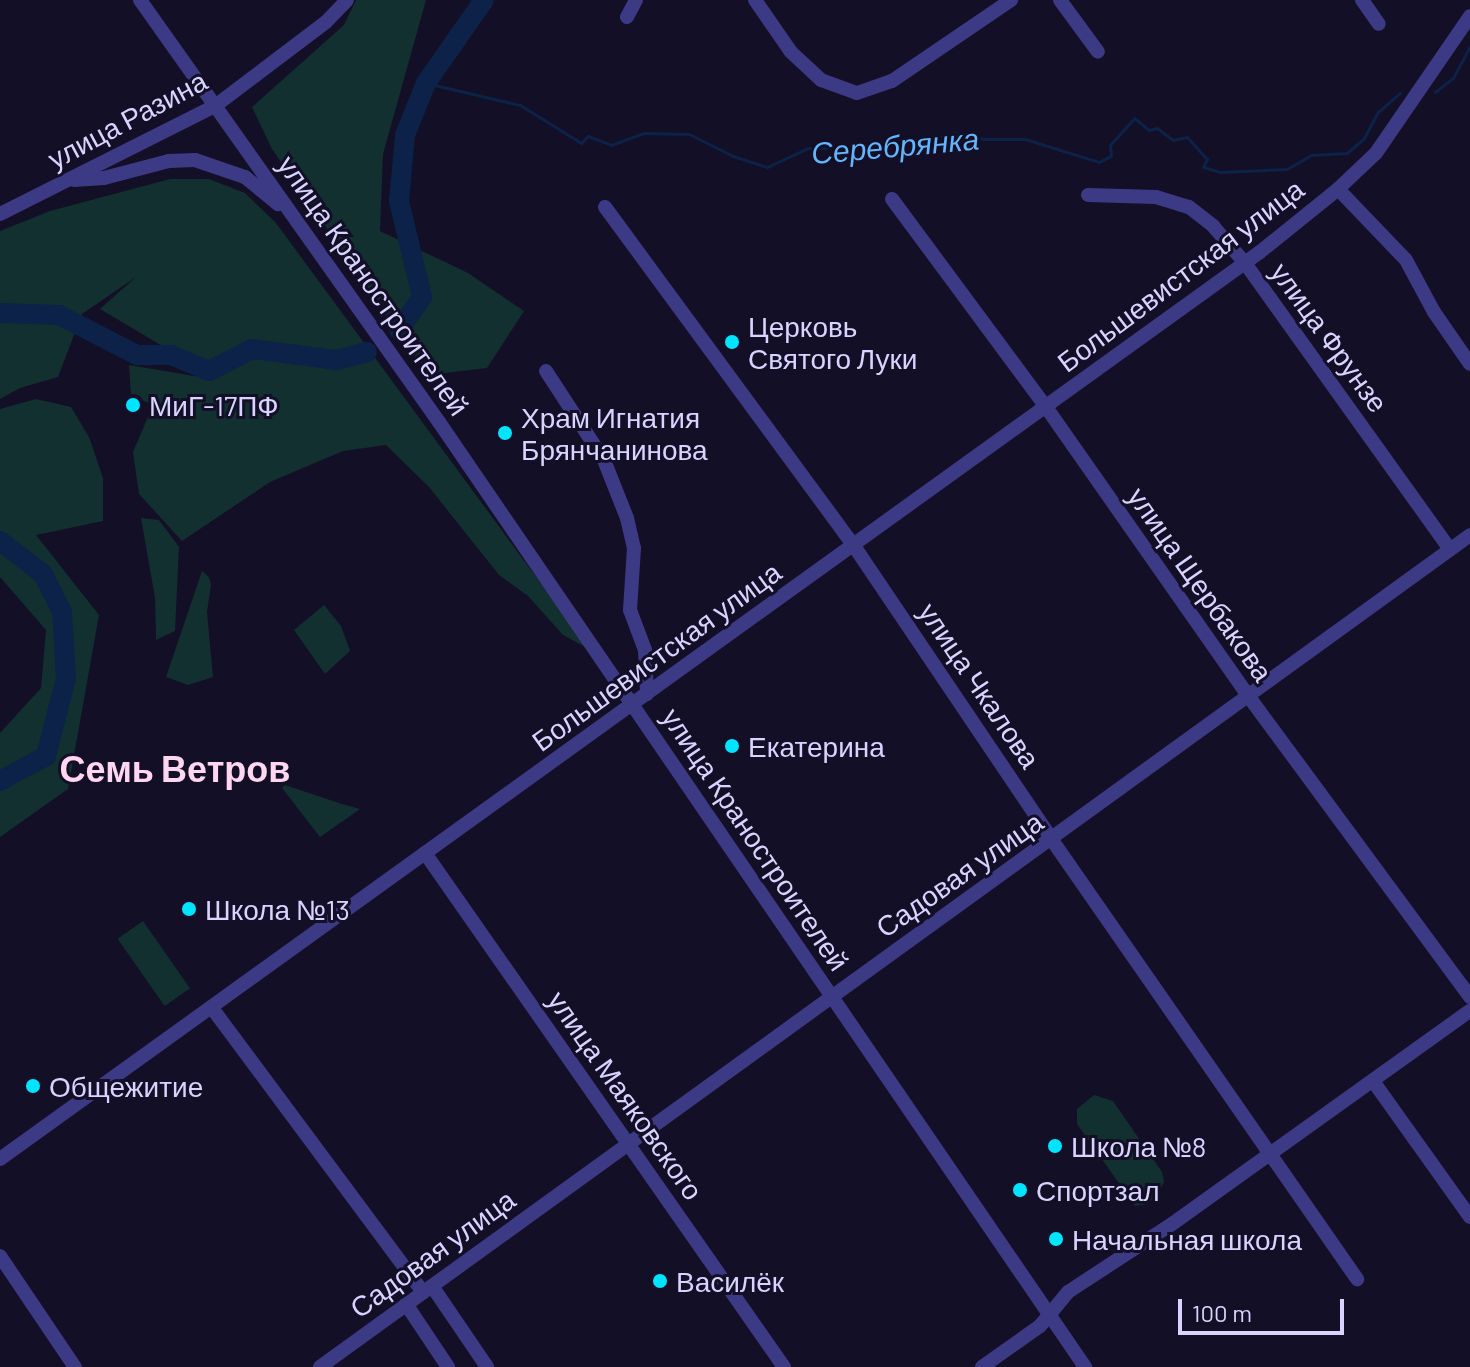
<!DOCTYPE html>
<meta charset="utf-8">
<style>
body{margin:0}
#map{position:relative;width:1470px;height:1367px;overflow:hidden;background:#130f26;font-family:Barlow,sans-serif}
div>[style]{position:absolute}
.green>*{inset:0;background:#12302f;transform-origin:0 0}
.stream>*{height:3px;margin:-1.5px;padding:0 1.5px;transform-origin:1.5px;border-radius:1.5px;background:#0c2248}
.river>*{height:20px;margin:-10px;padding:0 10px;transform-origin:10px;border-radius:10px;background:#0c2248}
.minor>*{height:14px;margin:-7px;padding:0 7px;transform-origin:7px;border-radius:7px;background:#3d3a85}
.dots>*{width:22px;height:22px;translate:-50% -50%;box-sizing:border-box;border:4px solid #130f26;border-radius:50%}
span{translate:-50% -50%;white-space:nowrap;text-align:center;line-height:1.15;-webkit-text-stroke:6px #130f26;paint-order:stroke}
.street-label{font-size:28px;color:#d9d4ff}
.poi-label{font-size:28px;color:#d9d4ff}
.left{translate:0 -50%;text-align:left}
.water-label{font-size:30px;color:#62b6ff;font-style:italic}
.district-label{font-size:36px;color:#ffd6f0;font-weight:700}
.scale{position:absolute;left:1178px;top:1299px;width:166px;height:36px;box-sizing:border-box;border:4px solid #d9d4ff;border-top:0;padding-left:10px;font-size:24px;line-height:28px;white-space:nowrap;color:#d9d4ff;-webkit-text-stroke:6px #130f26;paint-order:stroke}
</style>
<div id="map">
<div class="green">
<div style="clip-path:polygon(356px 0,426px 0,383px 154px,380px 231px,468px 273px,524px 311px,487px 368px,428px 375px,272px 149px,252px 107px,344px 25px)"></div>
<div style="clip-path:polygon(170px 179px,209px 179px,245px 193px,276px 223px,589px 649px,563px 635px,528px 596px,499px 575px,429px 487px,386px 445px,343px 451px,270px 482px,182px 541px,139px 494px,133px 452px,153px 405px,131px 395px,129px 365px,194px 376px,239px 365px,256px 345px,210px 365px,159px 344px,100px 309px,136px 277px,82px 314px,58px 377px,20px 388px,0 399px,0 231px,50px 211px)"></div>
<div style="clip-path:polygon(36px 399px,71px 407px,89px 437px,103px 478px,103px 521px,36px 535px,99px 615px,68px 789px,0 837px,0 733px,41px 688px,46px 630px,0 577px,0 409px)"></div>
<div style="clip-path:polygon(141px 518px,159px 520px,179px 547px,175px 631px,156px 640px,155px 598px)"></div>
<div style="clip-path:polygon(202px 571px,209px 577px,211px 585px,207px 612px,213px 677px,188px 685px,166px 677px)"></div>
<div style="clip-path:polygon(324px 605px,341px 626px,350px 651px,325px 674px,294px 630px)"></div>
<div style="clip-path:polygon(285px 785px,342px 804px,360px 809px,320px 837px,282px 788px)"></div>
<div style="left:143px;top:921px;width:82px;height:31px;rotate:55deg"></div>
<div style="clip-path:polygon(1094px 1095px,1113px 1101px,1162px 1172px,1164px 1182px,1157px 1195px,1147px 1204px,1135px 1206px,1077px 1124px,1077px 1109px)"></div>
</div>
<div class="stream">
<div style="left:426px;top:83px;width:97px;rotate:13.2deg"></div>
<div style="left:520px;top:105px;width:72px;rotate:31.9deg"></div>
<div style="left:581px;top:143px;width:10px;rotate:-45deg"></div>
<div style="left:588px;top:136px;width:25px;rotate:21deg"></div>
<div style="left:611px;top:145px;width:35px;rotate:-20deg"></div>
<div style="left:644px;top:133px;width:45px;rotate:1.3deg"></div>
<div style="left:689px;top:134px;width:49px;rotate:26.6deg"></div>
<div style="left:733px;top:156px;width:36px;rotate:18deg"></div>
<div style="left:767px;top:167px;width:45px;rotate:-24.9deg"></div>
<div style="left:808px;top:148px;width:44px"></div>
<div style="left:852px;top:148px;width:105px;rotate:-8.2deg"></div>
<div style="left:956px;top:133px;width:29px;rotate:12deg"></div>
<div style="left:984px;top:139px;width:41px"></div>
<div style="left:1025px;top:139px;width:77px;rotate:17.3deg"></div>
<div style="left:1099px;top:162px;width:13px;rotate:-27deg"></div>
<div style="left:1111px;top:156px;width:11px;rotate:-95deg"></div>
<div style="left:1110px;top:145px;width:36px;rotate:-48deg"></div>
<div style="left:1134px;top:118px;width:19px;rotate:39deg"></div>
<div style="left:1149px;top:130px;width:8px;rotate:-14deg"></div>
<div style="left:1157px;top:128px;width:20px;rotate:37deg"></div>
<div style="left:1173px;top:140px;width:14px;rotate:-12deg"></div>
<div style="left:1187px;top:137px;width:30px;rotate:48deg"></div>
<div style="left:1207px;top:159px;width:9px;rotate:117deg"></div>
<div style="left:1203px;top:167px;width:19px;rotate:16deg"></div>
<div style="left:1221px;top:172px;width:66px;rotate:-2.6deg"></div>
<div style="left:1287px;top:169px;width:28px;rotate:-30deg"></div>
<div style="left:1311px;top:155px;width:36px;rotate:-3deg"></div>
<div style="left:1347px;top:153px;width:23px;rotate:-41deg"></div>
<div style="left:1364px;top:138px;width:30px;rotate:-62deg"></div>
<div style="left:1378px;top:112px;width:29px;rotate:-41deg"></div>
<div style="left:1435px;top:92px;width:23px;rotate:-38deg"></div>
<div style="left:1453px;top:78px;width:36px;rotate:-62deg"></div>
</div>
<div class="river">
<div style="left:0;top:313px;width:59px;rotate:1.9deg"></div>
<div style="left:59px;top:315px;width:88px;rotate:27.1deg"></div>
<div style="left:137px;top:355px;width:34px"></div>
<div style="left:171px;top:355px;width:41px;rotate:22.8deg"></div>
<div style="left:209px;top:371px;width:48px;rotate:-27.1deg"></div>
<div style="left:252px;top:349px;width:86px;rotate:7.4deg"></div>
<div style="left:337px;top:360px;width:31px;rotate:-15deg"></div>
<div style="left:399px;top:330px;width:40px;rotate:-55.1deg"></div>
<div style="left:422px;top:297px;width:99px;rotate:-103.5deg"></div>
<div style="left:399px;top:201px;width:66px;rotate:-84.8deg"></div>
<div style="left:405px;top:135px;width:56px;rotate:-68deg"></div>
<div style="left:426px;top:83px;width:101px;rotate:-55.1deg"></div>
<div style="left:0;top:541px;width:54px;rotate:37.5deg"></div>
<div style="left:43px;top:574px;width:42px;rotate:63.4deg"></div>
<div style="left:62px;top:612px;width:66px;rotate:86.5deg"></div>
<div style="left:66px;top:678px;width:81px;rotate:104.4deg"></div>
<div style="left:46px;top:756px;width:52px;rotate:151.5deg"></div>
</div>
<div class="minor">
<div style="left:140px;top:0;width:517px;rotate:54.68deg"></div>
<div style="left:439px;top:422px;width:1145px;rotate:55.64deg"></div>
<div style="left:755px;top:0;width:63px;rotate:55.3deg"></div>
<div style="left:791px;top:52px;width:41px;rotate:43deg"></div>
<div style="left:821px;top:80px;width:38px;rotate:20deg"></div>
<div style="left:857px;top:93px;width:37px;rotate:-19deg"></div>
<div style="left:892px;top:81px;width:144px;rotate:-34.2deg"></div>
<div style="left:1060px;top:0;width:64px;rotate:53.8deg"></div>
<div style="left:1362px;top:0;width:29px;rotate:55deg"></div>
<div style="left:627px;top:17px;width:19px;rotate:-62deg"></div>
<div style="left:74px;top:180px;width:30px;rotate:-4deg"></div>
<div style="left:104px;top:178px;width:67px;rotate:-14.7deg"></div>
<div style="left:169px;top:161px;width:26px;rotate:-2deg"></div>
<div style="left:195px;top:160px;width:53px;rotate:18.8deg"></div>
<div style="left:245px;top:177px;width:43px;rotate:39.3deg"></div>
<div style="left:1338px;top:189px;width:98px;rotate:46.2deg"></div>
<div style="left:1406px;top:260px;width:59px;rotate:61.7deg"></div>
<div style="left:1434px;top:312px;width:63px;rotate:55.3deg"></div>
<div style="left:1088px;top:195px;width:68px;rotate:1.7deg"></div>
<div style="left:1156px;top:197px;width:34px;rotate:17deg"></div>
<div style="left:1189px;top:207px;width:31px;rotate:38deg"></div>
<div style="left:1213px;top:226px;width:49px;rotate:49.1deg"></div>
<div style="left:1245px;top:263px;width:352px;rotate:54.4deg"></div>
<div style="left:892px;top:199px;width:259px;rotate:53.5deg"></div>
<div style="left:1046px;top:407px;width:354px;rotate:55deg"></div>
<div style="left:1249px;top:697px;width:373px;rotate:53.6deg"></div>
<div style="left:605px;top:207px;width:421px;rotate:53.7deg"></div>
<div style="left:854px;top:546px;width:354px;rotate:56deg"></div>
<div style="left:1052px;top:840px;width:535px;rotate:55.21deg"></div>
<div style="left:0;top:214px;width:241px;rotate:-26.7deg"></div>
<div style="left:215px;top:106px;width:139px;rotate:-37.1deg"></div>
<div style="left:326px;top:22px;width:30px;rotate:-46deg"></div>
<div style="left:546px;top:371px;width:106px;rotate:56.9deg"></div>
<div style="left:604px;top:460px;width:62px;rotate:68.4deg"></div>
<div style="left:627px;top:518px;width:31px;rotate:77deg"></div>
<div style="left:634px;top:548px;width:62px;rotate:93.7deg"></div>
<div style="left:630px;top:610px;width:43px;rotate:69.4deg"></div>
<div style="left:645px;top:650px;width:44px;rotate:87.4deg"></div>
<div style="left:425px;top:853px;width:627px;rotate:55.07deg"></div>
<div style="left:212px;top:1008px;width:354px;rotate:53.4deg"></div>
<div style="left:1373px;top:1081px;width:167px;rotate:54.5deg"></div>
<div style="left:0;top:1159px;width:1552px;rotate:-35.75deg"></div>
<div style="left:1260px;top:252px;width:100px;rotate:-38.9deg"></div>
<div style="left:1338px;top:189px;width:52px;rotate:-43.5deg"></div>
<div style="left:1376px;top:153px;width:166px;rotate:-55.5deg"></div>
<div style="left:0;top:1256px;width:134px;rotate:56deg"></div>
<div style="left:432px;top:1286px;width:98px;rotate:55.8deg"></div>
<div style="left:406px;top:1304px;width:76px;rotate:56.3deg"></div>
<div style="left:320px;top:1367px;width:1419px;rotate:-35.88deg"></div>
<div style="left:982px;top:1367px;width:71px;rotate:-35.3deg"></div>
<div style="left:1040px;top:1326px;width:44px;rotate:-50.5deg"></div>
<div style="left:1068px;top:1292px;width:124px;rotate:-33.2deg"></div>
<div style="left:1172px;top:1224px;width:366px;rotate:-35.6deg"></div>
</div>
<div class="dots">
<div style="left:732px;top:342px;background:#00e5ff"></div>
<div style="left:133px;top:405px;background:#00e5ff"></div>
<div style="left:505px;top:433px;background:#00e5ff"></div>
<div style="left:732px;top:746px;background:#00e5ff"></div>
<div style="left:189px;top:909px;background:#00e5ff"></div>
<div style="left:33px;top:1086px;background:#00e5ff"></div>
<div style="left:1055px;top:1146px;background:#00e5ff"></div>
<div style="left:1020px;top:1190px;background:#00e5ff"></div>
<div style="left:1056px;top:1239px;background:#00e5ff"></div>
<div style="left:660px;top:1281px;background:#00e5ff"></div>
</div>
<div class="street-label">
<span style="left:127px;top:119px;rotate:-28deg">улица Разина</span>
<span style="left:1180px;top:275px;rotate:-37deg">Большевистская улица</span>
<span style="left:374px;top:285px;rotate:55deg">улица Краностроителей</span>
<span style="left:1330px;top:337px;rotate:54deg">улица Фрунзе</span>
<span style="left:1201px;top:584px;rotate:55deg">улица Щербакова</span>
<span style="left:656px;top:656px;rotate:-36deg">Большевистская улица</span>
<span style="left:980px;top:685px;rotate:56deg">улица Чкалова</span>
<span style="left:756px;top:839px;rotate:56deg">улица Краностроителей</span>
<span style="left:959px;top:874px;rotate:-35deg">Садовая улица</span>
<span style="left:626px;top:1095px;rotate:55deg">улица Маяковского</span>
<span style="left:432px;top:1253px;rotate:-36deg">Садовая улица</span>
</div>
<div class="poi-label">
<span class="left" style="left:748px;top:342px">Церковь<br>Святого Луки</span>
<span class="left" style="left:149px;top:405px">МиГ-17ПФ</span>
<span class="left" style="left:521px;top:433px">Храм Игнатия<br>Брянчанинова</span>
<span class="left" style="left:748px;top:746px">Екатерина</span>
<span class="left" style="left:205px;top:909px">Школа №13</span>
<span class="left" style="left:49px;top:1086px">Общежитие</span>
<span class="left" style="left:1071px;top:1146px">Школа №8</span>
<span class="left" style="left:1036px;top:1190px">Спортзал</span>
<span class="left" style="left:1072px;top:1239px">Начальная школа</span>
<span class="left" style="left:676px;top:1281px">Василёк</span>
</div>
<div class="water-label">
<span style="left:895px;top:145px;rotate:-5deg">Серебрянка</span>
</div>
<div class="district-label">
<span style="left:175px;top:768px">Семь Ветров</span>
</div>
<div class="scale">100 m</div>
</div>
